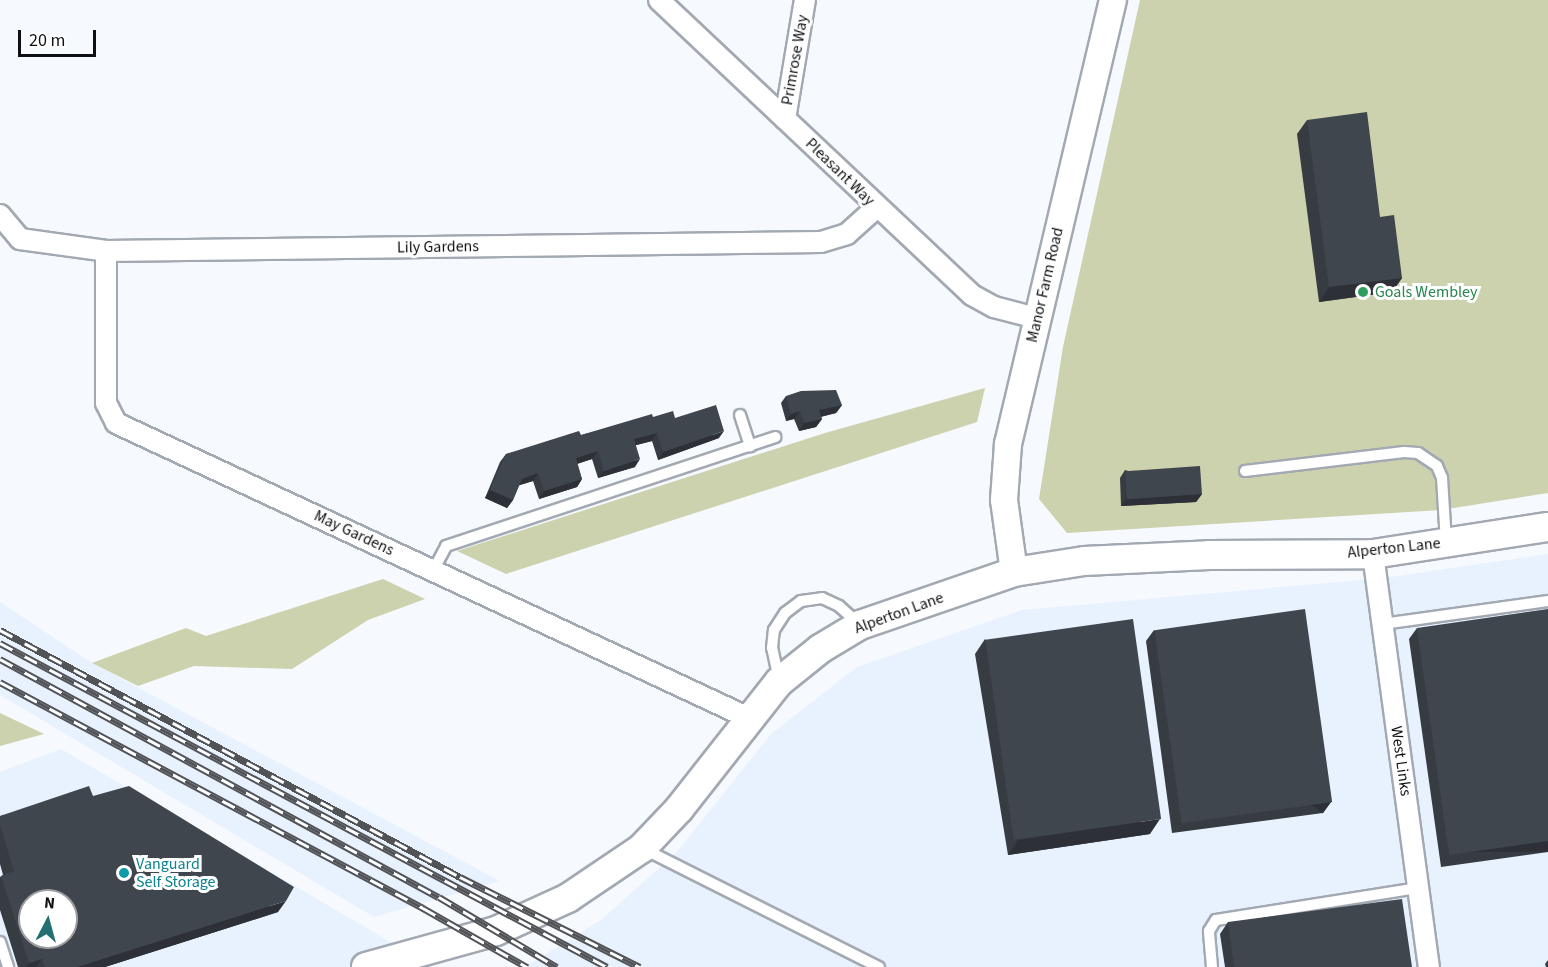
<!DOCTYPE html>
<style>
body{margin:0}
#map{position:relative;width:1548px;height:967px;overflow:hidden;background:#f6f9fd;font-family:"Source Sans 3",sans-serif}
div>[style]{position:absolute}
.built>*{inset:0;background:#e8f2ff}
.green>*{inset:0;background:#ccd1ae}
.roads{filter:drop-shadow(2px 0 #a2a9b2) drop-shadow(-2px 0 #a2a9b2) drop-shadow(0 2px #a2a9b2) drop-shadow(0 -2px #a2a9b2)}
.service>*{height:10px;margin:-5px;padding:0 5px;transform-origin:5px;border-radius:5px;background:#fff}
.minor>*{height:20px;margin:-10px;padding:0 10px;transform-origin:10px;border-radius:10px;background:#fff}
.tertiary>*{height:26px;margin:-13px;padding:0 13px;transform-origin:13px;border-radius:13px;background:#fff}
.secondary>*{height:28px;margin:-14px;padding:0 14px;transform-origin:14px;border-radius:14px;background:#fff}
.rail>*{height:7px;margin-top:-3.5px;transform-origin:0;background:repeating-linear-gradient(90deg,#fff 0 14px,#515357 0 28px);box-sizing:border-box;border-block:2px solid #515357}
.wall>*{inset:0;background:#373c43}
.shaded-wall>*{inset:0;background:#2d3137;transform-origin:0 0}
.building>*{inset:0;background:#40464e;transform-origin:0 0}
.dots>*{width:16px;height:16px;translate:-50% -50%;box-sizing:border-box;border:3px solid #fff;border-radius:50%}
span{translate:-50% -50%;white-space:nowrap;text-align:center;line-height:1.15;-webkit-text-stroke:6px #fff;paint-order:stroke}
.street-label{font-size:16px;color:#0e1013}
.leisure-label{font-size:16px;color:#27864d}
.left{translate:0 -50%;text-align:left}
.culture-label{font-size:16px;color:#0d838f}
.north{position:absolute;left:18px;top:889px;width:60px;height:60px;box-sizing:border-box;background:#fff;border:2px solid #9f9fa1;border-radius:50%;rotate:6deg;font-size:16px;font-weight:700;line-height:24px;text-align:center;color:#0e1013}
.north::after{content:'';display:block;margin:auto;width:21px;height:27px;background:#247071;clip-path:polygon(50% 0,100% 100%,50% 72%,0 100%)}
.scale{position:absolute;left:18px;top:30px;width:78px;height:27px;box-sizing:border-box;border:3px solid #0e1013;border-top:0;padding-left:8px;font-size:18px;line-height:21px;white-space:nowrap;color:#0e1013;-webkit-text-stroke:4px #fff;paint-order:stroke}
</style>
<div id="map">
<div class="built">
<div style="clip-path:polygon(1548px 554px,1548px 967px,525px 967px,601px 920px,676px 853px,771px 734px,857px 667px,1022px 610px,1384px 578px)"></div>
<div style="clip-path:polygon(0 602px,92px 663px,500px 881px,374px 917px,0 695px)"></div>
<div style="clip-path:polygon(evenodd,61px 749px,433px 967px,5px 967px,0 947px,0 772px,61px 749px,30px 901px,66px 901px,66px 937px,30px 937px,30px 901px)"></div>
</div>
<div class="green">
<div style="clip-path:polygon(1140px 0,1548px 0,1548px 493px,1441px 510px,1067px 533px,1039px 499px,1063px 347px)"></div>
<div style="clip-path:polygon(985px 388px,977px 422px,506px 574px,457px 551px,825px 433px)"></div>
<div style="clip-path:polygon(383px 579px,425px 599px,368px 620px,292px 669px,194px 666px,138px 686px,92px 663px,186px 628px,206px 636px)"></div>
<div style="clip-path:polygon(0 713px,44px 734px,0 746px)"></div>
</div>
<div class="roads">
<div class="service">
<div style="left:740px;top:415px;width:33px;rotate:72deg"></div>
<div style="left:1245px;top:471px;width:160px;rotate:-6.8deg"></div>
<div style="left:1404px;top:452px;width:14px;rotate:4deg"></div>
<div style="left:1418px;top:453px;width:23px;rotate:34deg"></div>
<div style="left:1437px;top:466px;width:13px;rotate:67deg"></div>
<div style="left:1442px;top:478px;width:64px;rotate:86.4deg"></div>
<div style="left:434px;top:569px;width:26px;rotate:-62deg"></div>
<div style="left:446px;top:546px;width:347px;rotate:-18.3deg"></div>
<div style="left:1382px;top:624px;width:168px;rotate:-7.9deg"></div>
<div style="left:779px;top:680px;width:33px;rotate:-102deg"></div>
<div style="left:772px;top:648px;width:18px;rotate:-84deg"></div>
<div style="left:774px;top:630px;width:20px;rotate:-57deg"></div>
<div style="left:785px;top:613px;width:20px;rotate:-37deg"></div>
<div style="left:801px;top:601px;width:21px;rotate:-8deg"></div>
<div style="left:822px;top:598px;width:19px;rotate:25deg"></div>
<div style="left:839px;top:606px;width:28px;rotate:42deg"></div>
<div style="left:644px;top:849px;width:263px;rotate:26.7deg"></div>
<div style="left:0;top:942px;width:26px;rotate:72deg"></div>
<div style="left:1212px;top:967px;width:36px;rotate:-95deg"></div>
<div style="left:1209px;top:931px;width:13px;rotate:-58deg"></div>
<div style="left:1216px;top:920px;width:205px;rotate:-9deg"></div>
</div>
<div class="minor">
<div style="left:659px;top:0;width:430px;rotate:43.3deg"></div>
<div style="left:972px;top:295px;width:25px;rotate:29deg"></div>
<div style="left:994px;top:307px;width:43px;rotate:14.7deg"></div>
<div style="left:785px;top:119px;width:121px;rotate:-80.5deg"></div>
<div style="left:0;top:215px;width:31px;rotate:50deg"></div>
<div style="left:20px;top:239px;width:87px;rotate:7.9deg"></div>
<div style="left:106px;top:251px;width:715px;rotate:-0.72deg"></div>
<div style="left:821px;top:242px;width:27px;rotate:-17deg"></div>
<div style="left:847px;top:234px;width:40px;rotate:-42deg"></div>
<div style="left:106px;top:251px;width:152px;rotate:90deg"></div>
<div style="left:106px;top:403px;width:22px;rotate:63deg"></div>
<div style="left:116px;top:423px;width:698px;rotate:24.99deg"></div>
<div style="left:1373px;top:554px;width:417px;rotate:82.3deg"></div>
</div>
<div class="tertiary">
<div style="left:1014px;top:572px;width:73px;rotate:-97.9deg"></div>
<div style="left:1004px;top:500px;width:56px;rotate:-85.9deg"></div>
<div style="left:1008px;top:444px;width:456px;rotate:-76.7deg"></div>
</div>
<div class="secondary">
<div style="left:366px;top:967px;width:135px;rotate:-15.5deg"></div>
<div style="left:496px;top:931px;width:79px;rotate:-24.6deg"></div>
<div style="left:568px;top:898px;width:89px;rotate:-34deg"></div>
<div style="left:642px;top:848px;width:54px;rotate:-46.5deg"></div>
<div style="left:679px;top:809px;width:162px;rotate:-51.8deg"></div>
<div style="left:779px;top:682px;width:53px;rotate:-38.8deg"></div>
<div style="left:820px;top:649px;width:47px;rotate:-31deg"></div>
<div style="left:860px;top:625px;width:163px;rotate:-19deg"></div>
<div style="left:1014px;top:572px;width:71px;rotate:-8.9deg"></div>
<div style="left:1084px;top:561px;width:125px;rotate:-2.7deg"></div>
<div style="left:1209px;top:555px;width:164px;rotate:-0.3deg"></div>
<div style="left:1373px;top:554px;width:177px;rotate:-8.8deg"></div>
</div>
</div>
<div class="rail">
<div style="left:0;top:630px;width:522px;rotate:28.23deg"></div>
<div style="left:460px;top:877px;width:201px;rotate:26.6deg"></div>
<div style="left:0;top:643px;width:688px;rotate:28.09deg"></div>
<div style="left:0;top:659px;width:499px;rotate:28.5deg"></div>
<div style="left:439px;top:897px;width:137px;rotate:30.7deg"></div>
<div style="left:0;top:682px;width:480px;rotate:28.1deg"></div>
<div style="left:423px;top:908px;width:120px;rotate:29.6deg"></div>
</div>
<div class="wall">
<div style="clip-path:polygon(1307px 120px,1380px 217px,1402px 278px,1392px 292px,1319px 302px,1297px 134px)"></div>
<div style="clip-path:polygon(786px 396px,842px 405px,836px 413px,821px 417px,822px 419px,816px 427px,799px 431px,794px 419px,786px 421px,781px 403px)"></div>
<div style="clip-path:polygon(653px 417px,675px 418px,719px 438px,658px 460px,652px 441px,636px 445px,635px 467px,598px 478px,592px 459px,577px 464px,582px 479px,577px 487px,539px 499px,533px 481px,519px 485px,513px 500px,507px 508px,485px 498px,500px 462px,506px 454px)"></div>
<div style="clip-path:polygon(1125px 470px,1202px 494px,1196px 502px,1121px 506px,1120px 478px)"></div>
<div style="clip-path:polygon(1417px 628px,1548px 852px,1441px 867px,1409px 639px)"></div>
<div style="clip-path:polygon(1154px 630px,1331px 802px,1323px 813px,1172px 833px,1146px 641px)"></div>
<div style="clip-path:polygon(985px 639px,1150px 834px,1008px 855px,975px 654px)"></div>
<div style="clip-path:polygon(93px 796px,278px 912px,105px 967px,18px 967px,0 910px,0 877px,3px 875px,0 864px,0 816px)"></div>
<div style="clip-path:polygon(1228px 922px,1412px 967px,1225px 967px,1220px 934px)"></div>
<div style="clip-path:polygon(1548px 960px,1548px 967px,1546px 967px,1545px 964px)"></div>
</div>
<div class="shaded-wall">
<div style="clip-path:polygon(1402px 278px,1392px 292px,1319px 302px,1329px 287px)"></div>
<div style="clip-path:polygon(842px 405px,836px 413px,814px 418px,819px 410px)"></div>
<div style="clip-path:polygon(800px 411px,794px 419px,786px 421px,791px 414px)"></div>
<div style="clip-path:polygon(822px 419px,816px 427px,799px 431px,804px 423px)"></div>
<div style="clip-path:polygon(724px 431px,719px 438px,658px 460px,663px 452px)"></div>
<div style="clip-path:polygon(657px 433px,652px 441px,629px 447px,634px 439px)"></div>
<div style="clip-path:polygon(598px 451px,592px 459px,570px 466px,576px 458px)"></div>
<div style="clip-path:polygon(640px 459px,635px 467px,598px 478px,604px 471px)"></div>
<div style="clip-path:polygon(538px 473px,533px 481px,517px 486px,522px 479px)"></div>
<div style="clip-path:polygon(582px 479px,577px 487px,539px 499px,544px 491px)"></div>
<div style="clip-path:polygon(490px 490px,513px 500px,507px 508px,485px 498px)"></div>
<div style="clip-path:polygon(1202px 494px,1196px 502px,1121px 506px,1126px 499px)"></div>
<div style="left:1331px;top:802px;width:14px;height:152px;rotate:126deg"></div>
<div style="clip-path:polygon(1160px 819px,1150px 834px,1008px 855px,1018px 840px)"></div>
<div style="left:1548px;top:841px;width:11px;height:100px;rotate:90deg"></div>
<div style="clip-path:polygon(286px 901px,278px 912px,105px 967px,77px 967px)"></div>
<div style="clip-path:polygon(42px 959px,36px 967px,26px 967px,29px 963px)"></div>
</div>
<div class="building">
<div style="clip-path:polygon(1367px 112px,1380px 217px,1394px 215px,1402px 278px,1329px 287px,1307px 120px)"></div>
<div style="clip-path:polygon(836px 390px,842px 405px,819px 410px,822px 419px,804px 423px,800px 411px,791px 414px,786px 396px,801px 391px)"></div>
<div style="clip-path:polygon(716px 405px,724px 431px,663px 452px,657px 433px,634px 439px,640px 459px,604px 471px,598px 451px,576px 458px,582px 479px,544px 491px,538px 473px,522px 479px,513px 500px,490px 490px,506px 454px,579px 431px,581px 435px,652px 414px,653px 417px,673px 411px,675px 418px)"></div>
<div style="left:1200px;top:466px;width:28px;height:75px;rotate:86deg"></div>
<div style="left:1305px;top:609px;width:195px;height:152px;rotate:82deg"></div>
<div style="clip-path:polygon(1548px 609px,1548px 841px,1449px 855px,1417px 628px)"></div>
<div style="left:1133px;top:619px;width:202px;height:149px;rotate:82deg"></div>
<div style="clip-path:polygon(evenodd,89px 786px,93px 796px,129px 786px,294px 887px,286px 901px,77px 967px,45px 967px,42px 959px,29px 963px,1px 876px,14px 871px,0 825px,0 816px,89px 786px,30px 901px,66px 901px,66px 937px,30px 937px,30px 901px)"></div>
<div style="clip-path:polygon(1402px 899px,1412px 967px,1234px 967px,1228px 922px)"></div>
</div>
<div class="dots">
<div style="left:1363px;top:292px;background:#2e9e5b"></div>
<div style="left:124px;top:873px;background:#0f9aa8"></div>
</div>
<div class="street-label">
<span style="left:795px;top:60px;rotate:-80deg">Primrose Way</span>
<span style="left:840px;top:172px;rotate:44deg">Pleasant Way</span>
<span style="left:438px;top:247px;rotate:-1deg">Lily Gardens</span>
<span style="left:1045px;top:285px;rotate:-77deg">Manor Farm Road</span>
<span style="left:354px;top:533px;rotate:25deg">May Gardens</span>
<span style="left:1394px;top:548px;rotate:-6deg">Alperton Lane</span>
<span style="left:899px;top:613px;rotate:-20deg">Alperton Lane</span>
<span style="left:1401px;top:761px;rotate:82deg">West Links</span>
</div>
<div class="leisure-label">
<span class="left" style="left:1375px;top:292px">Goals Wembley</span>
</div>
<div class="culture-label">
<span class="left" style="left:136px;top:873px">Vanguard<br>Self Storage</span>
</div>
<div class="north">N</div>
<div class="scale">20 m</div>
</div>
